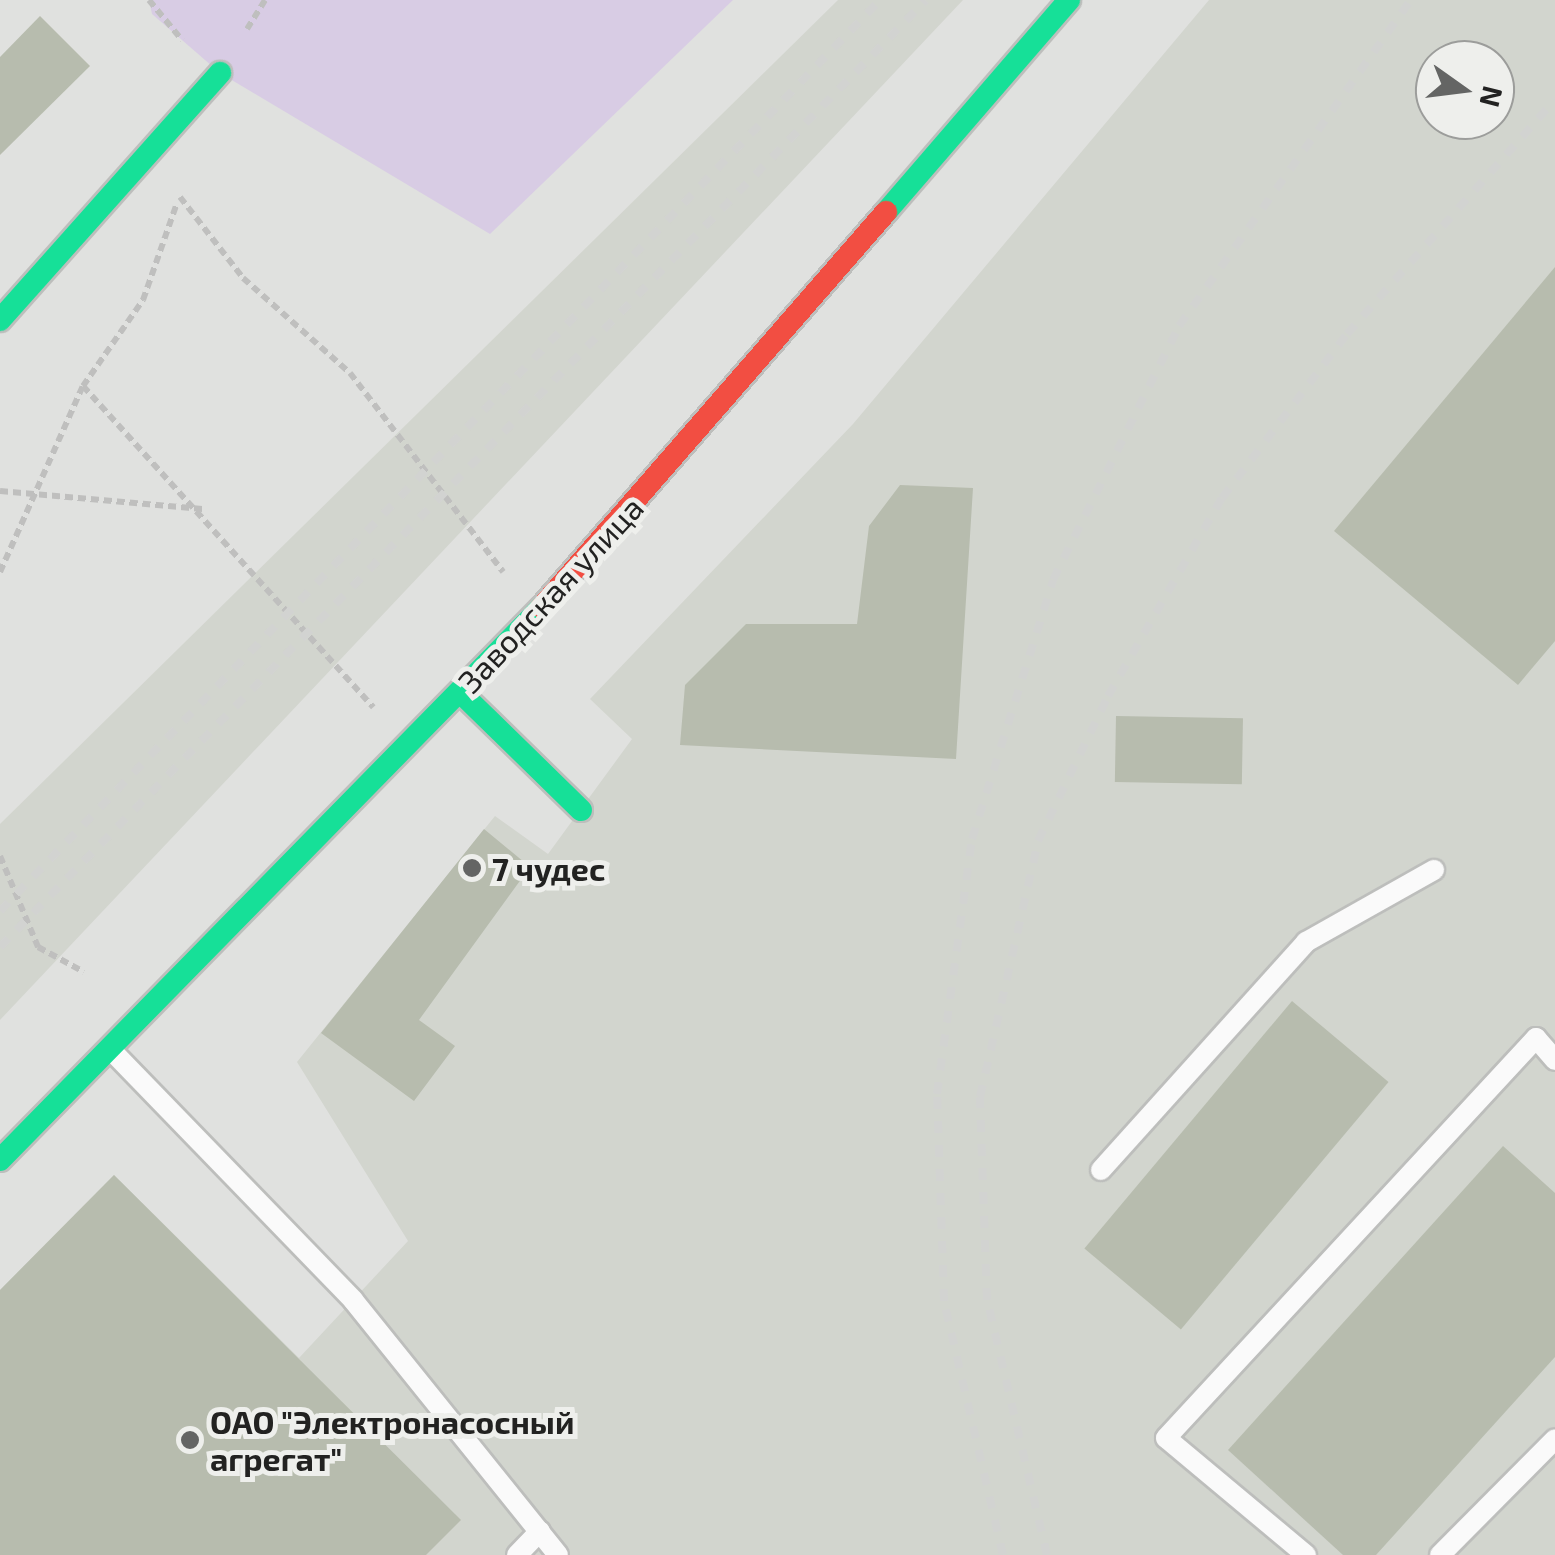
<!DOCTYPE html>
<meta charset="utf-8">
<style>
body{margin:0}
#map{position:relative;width:1555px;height:1555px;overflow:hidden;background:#e0e1df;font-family:"Exo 2",sans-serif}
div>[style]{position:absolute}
.built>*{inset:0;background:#d2d5ce}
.green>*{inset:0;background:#d8cce4}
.building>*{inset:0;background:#b7bcae;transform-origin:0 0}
.path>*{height:6px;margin-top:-3px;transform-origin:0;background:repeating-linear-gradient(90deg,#bfbfbe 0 8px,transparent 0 13px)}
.roads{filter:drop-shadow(2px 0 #bdbebc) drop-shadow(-2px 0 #bdbebc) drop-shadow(0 2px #bdbebc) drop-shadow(0 -2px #bdbebc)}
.lane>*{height:20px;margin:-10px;padding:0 10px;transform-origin:10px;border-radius:10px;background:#fafafa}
.fast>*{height:22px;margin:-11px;padding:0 11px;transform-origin:11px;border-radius:11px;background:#16e098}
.jam>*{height:22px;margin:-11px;padding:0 11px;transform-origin:11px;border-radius:11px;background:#f24e42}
.rail>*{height:8px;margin-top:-4px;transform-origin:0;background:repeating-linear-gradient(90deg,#d2d3d1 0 12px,transparent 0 24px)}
.dots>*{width:28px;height:28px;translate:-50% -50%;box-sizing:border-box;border:5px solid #eeefec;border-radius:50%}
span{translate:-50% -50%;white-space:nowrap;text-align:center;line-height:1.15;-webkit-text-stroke:10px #eeefec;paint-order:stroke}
.street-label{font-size:32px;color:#222221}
.poi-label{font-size:32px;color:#222221;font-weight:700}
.left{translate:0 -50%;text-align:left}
.north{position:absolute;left:1415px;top:40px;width:100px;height:100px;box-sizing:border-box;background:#eeefec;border:2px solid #9c9d9b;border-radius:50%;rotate:104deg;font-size:28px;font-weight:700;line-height:40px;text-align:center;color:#222221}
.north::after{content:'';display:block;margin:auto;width:35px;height:45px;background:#646564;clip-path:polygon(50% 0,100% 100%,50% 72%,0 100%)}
</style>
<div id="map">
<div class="built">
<div style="clip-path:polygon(838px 0,963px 0,0 1020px,0 824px)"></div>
<div style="clip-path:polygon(evenodd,1209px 0,1555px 0,1555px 1555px,0 1555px,0 1290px,114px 1175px,299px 1358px,408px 1241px,297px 1062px,495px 816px,548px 854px,632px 739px,590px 699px,853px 424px,1209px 0,1435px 60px,1495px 60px,1495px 120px,1435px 120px,1435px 60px)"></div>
</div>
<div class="green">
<div style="clip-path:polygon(149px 0,733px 0,490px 234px,220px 73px,152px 14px)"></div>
</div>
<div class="building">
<div style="clip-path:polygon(40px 16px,90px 66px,0 155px,0 57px)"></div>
<div style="clip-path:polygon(1555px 267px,1555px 641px,1518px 685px,1334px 531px)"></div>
<div style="clip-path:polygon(900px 485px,973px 488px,956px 759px,680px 745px,685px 685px,746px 624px,857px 624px,869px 526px)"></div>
<div style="left:1116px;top:716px;width:127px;height:66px;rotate:1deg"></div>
<div style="clip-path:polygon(484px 829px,530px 867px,419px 1020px,455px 1046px,414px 1101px,321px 1033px)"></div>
<div style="left:1292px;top:1001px;width:126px;height:323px;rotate:40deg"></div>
<div style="clip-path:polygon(1503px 1146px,1555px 1193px,1555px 1357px,1376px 1555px,1343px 1555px,1228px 1450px)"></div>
<div style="clip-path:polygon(114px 1175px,461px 1520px,426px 1555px,0 1555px,0 1290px)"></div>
</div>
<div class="path">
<div style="left:149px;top:0;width:52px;rotate:50.5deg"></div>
<div style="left:247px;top:29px;width:34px;rotate:-58deg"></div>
<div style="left:180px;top:197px;width:103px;rotate:52.1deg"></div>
<div style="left:243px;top:278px;width:143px;rotate:41.6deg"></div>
<div style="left:350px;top:373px;width:251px;rotate:52.4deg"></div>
<div style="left:83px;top:386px;width:433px;rotate:47.9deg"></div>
<div style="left:0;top:491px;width:203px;rotate:5.1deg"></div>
<div style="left:0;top:572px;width:204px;rotate:-66deg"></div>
<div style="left:83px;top:386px;width:105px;rotate:-55.1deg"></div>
<div style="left:143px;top:300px;width:100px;rotate:-70.7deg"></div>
<div style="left:0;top:856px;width:99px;rotate:67.3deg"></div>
<div style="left:38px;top:947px;width:52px;rotate:28.5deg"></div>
</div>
<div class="roads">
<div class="lane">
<div style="left:110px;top:1049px;width:349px;rotate:45.9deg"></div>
<div style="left:353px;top:1300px;width:327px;rotate:51.2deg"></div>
<div style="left:1101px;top:1170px;width:307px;rotate:-48deg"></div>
<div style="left:1306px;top:942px;width:147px;rotate:-29.4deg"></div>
<div style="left:517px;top:1555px;width:33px;rotate:-46deg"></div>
<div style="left:1306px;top:1555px;width:182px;rotate:-140.1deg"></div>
<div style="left:1166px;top:1438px;width:545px;rotate:-47.23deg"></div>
<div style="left:1536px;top:1038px;width:29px;rotate:49deg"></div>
<div style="left:1440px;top:1555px;width:163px;rotate:-45.2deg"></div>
</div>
<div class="fast">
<div style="left:886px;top:212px;width:280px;rotate:-49.2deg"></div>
<div style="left:0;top:320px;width:331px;rotate:-48.3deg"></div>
<div style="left:460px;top:692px;width:169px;rotate:44.3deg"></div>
<div style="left:0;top:1160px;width:774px;rotate:-45.58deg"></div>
</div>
<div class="jam">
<div style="left:542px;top:607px;width:524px;rotate:-48.95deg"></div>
</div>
</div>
<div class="rail">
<div style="left:0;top:911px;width:1267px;rotate:-45.99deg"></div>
<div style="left:0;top:947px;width:1324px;rotate:-45.64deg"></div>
<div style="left:1003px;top:1555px;width:261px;rotate:-103.1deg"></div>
<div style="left:944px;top:1301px;width:207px;rotate:-91.9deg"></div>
<div style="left:937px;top:1094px;width:257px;rotate:-82.2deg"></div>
<div style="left:972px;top:839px;width:271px;rotate:-72.6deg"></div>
<div style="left:1053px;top:580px;width:284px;rotate:-63.6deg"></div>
<div style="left:1179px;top:326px;width:400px;rotate:-54.6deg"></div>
<div style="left:1047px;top:1555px;width:262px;rotate:-103.2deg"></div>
<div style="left:987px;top:1300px;width:203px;rotate:-92deg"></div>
<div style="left:980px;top:1097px;width:262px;rotate:-77.2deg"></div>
<div style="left:1038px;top:841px;width:161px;rotate:-64.2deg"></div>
<div style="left:1108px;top:696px;width:228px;rotate:-60.1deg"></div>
<div style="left:1222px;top:498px;width:206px;rotate:-52.7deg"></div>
<div style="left:1347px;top:334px;width:313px;rotate:-48.4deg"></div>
</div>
<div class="dots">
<div style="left:472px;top:868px;background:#646564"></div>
<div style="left:190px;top:1440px;background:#646564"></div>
</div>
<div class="street-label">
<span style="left:550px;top:594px;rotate:-47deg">Заводская улица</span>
</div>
<div class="poi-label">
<span class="left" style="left:492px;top:868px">7 чудес</span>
<span class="left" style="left:210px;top:1440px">ОАО "Электронасосный<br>агрегат"</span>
</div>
<div class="north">N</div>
</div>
